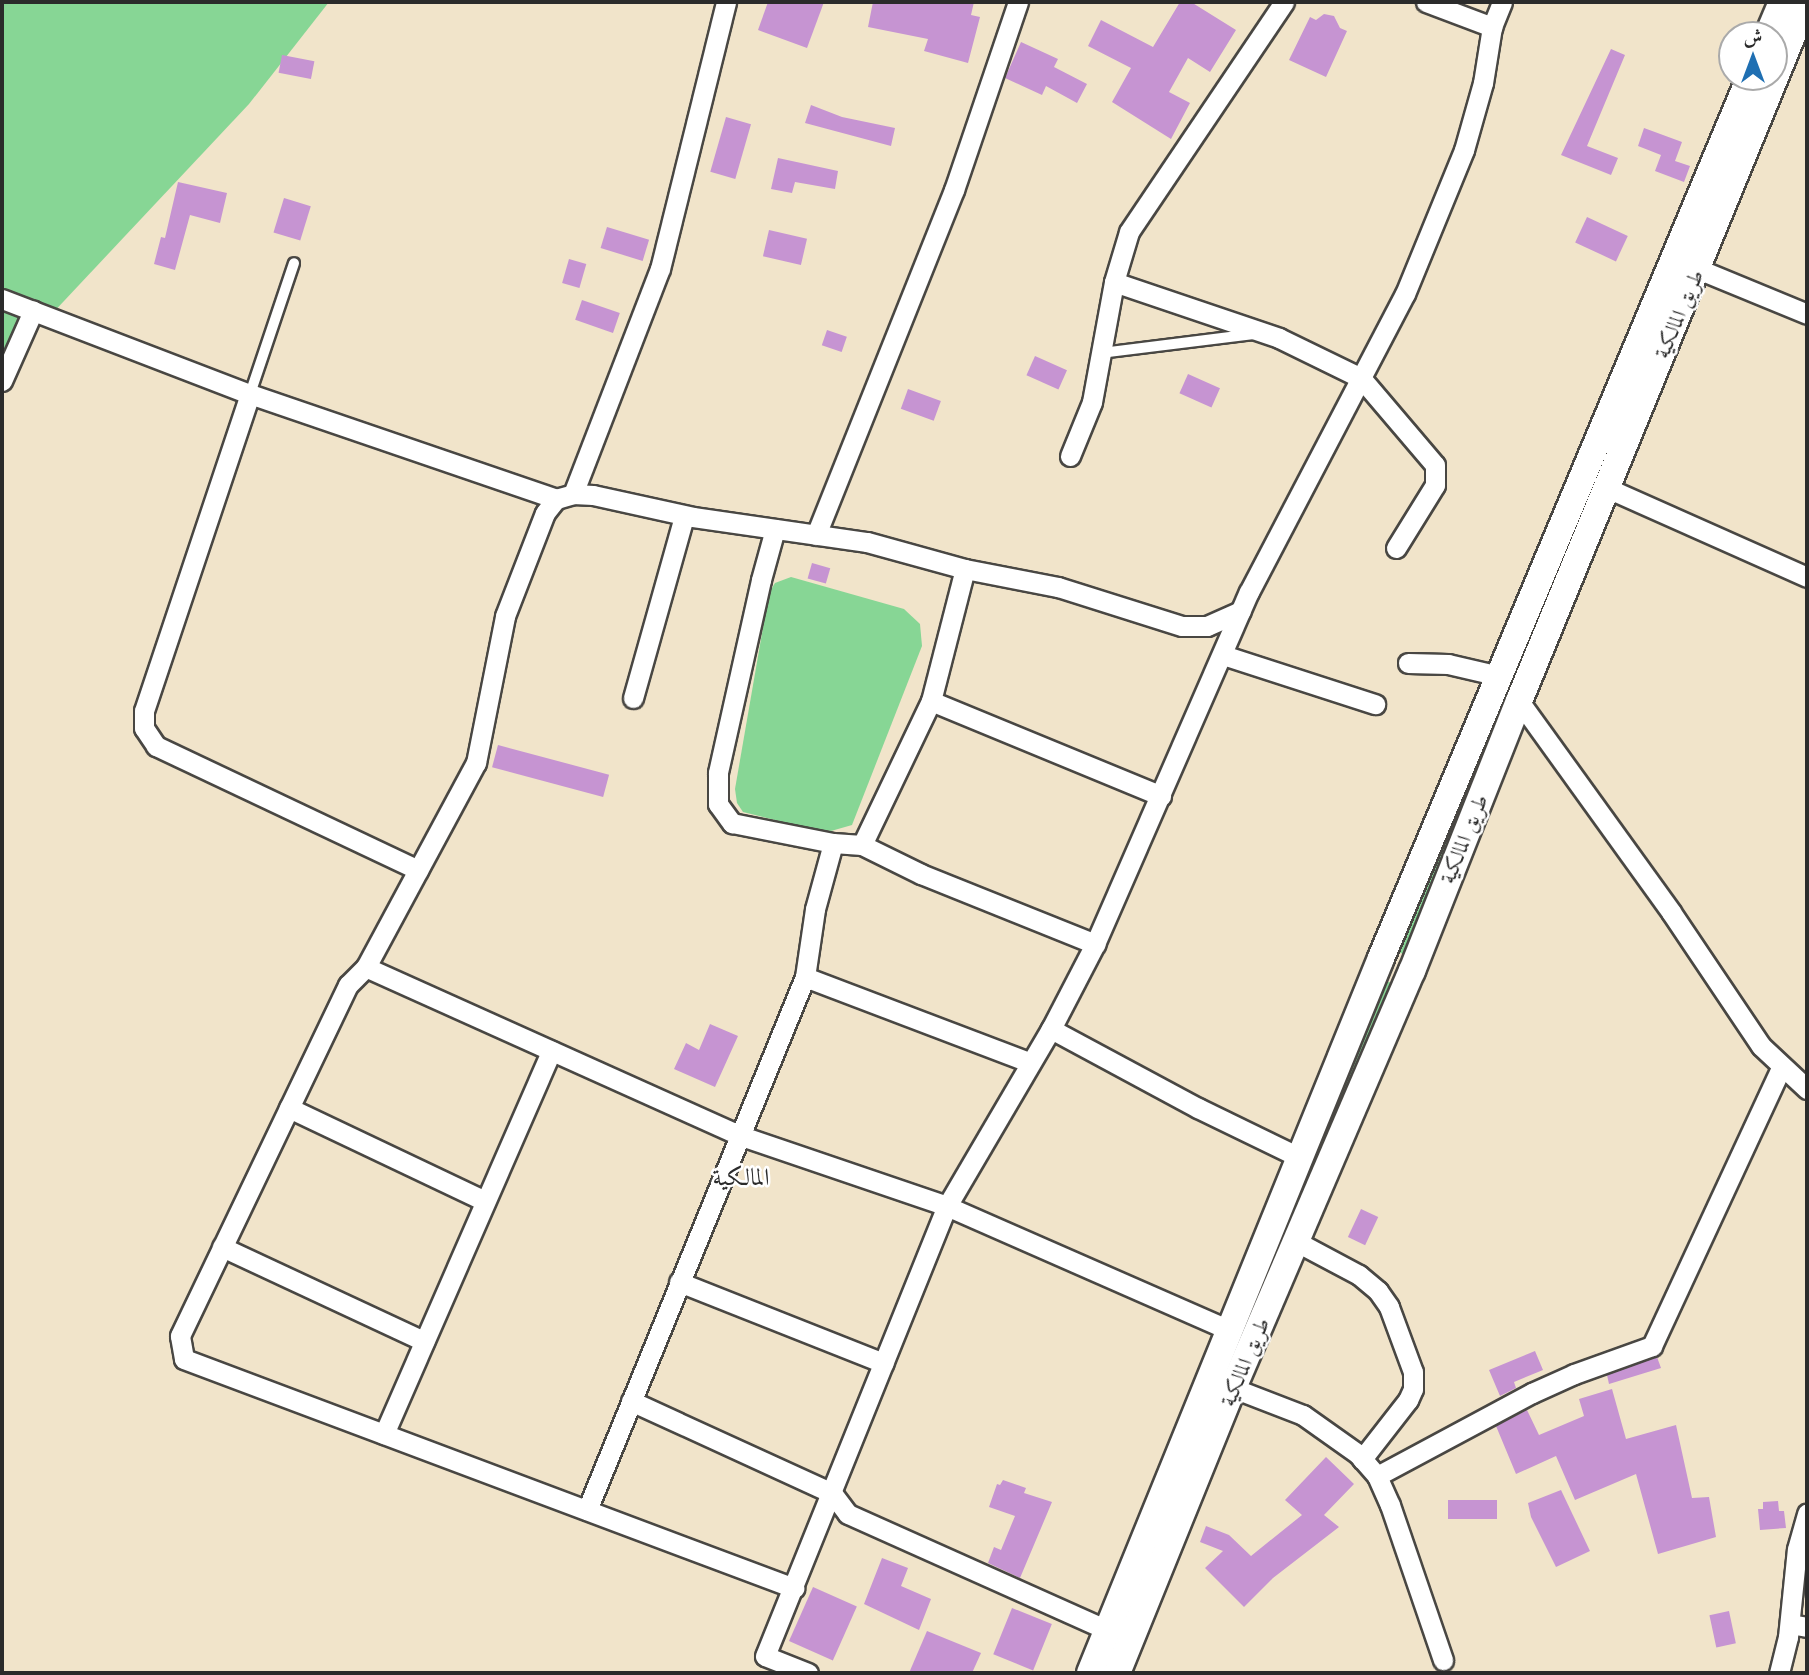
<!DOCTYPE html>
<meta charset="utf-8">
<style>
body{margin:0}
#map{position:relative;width:1809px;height:1675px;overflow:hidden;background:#f1e4ca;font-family:"Libre Caslon Text",Amiri,serif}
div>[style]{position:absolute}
.green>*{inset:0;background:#87d695;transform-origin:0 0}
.building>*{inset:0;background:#c694d2;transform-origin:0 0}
.roads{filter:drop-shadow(2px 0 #494743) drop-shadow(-2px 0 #494743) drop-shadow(0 2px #494743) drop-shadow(0 -2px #494743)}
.lane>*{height:10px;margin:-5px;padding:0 5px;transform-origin:5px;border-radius:5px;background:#fff}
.street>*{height:19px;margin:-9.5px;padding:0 9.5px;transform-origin:9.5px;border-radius:9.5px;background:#fff}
.secondary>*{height:26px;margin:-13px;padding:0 13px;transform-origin:13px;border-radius:13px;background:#fff}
span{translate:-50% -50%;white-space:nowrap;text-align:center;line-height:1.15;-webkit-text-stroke:5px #fff;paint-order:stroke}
.street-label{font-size:21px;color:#2b2b2b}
.quarter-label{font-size:24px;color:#2b2b2b}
.frame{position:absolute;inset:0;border:4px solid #2b2b2b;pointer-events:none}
.north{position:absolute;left:1718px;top:21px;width:70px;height:70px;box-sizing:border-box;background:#fff;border:2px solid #aaa;border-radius:50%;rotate:0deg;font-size:19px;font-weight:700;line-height:28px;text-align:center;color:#2b2b2b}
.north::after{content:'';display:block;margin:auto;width:24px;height:32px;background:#1f6fb2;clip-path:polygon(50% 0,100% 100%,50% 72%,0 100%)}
</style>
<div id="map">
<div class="green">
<div style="clip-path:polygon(2px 2px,329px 2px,249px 104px,2px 367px)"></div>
<div style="clip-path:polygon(1602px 457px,1608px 459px,1403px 954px,1396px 951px)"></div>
<div style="clip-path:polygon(791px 577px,904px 609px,920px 624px,922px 646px,852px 825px,831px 831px,810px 829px,743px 812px,737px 803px,735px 789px,769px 593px,775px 583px)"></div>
<div style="left:1384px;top:980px;width:9px;height:581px;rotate:21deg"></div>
</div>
<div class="building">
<div style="clip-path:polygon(768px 2px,824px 2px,807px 48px,758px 30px)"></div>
<div style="clip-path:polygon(873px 2px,974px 2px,971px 15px,980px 17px,968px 63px,924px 51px,928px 39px,868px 27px)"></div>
<div style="clip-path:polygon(1180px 2px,1191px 2px,1236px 30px,1210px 72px,1188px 58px,1169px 92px,1190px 103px,1171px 139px,1112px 102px,1131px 68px,1088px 46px,1101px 20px,1153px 47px)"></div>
<div style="clip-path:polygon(1324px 14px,1334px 16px,1340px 28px,1347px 31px,1326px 77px,1289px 60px,1310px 17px,1316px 20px)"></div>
<div style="clip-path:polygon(1021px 42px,1058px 59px,1054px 67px,1087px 84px,1077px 103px,1046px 86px,1042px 95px,1005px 78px)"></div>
<div style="clip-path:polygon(1611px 49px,1625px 55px,1587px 146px,1618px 158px,1611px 175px,1561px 155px)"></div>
<div style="left:282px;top:55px;width:33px;height:18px;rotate:11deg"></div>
<div style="clip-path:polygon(811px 105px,842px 117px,895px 128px,891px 146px,805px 123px)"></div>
<div style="left:726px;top:117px;width:26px;height:57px;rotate:16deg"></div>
<div style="clip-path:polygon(1644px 128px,1682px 142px,1675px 161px,1690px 166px,1684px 182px,1655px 171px,1661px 155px,1638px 146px)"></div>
<div style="clip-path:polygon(778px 158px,838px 171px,835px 189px,795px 182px,792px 193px,771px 189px)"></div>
<div style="clip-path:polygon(178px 182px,227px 193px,220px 223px,190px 215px,175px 270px,154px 264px,161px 237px,165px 238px)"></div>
<div style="left:284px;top:198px;width:28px;height:36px;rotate:17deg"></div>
<div style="left:1587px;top:217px;width:45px;height:28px;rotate:25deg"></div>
<div style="left:607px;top:227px;width:44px;height:22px;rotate:17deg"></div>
<div style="left:769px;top:230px;width:39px;height:27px;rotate:13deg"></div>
<div style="left:569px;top:259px;width:18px;height:25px;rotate:16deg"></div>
<div style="left:582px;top:300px;width:40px;height:21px;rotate:19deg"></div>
<div style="left:827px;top:330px;width:21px;height:16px;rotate:19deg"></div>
<div style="left:1035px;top:356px;width:35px;height:21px;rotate:24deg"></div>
<div style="left:1188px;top:374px;width:35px;height:21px;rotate:24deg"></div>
<div style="left:908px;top:389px;width:35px;height:21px;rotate:20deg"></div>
<div style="left:812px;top:563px;width:19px;height:16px;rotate:16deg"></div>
<div style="left:498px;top:745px;width:115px;height:23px;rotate:15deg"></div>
<div style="clip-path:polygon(710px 1024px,738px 1036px,715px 1087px,674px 1069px,686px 1043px,699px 1050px)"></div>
<div style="left:1361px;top:1209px;width:19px;height:31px;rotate:25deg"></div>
<div style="clip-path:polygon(1535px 1351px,1543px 1370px,1514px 1382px,1516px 1388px,1500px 1396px,1489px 1370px)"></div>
<div style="clip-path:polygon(1657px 1357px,1661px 1368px,1609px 1384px,1607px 1375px)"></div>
<div style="clip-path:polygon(1612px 1389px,1626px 1439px,1676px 1425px,1692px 1498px,1709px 1497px,1716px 1537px,1658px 1554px,1636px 1474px,1575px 1500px,1556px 1456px,1516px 1474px,1496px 1426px,1527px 1410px,1539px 1435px,1584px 1416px,1579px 1399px)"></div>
<div style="clip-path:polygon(1326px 1457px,1354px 1484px,1324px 1515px,1339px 1527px,1273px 1578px,1244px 1607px,1205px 1568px,1223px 1551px,1200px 1542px,1206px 1526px,1229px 1535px,1251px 1556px,1302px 1515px,1285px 1500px)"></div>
<div style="clip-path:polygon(1003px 1480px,1026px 1488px,1024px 1493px,1052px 1502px,1020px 1578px,988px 1563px,994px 1547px,1001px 1550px,1015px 1516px,989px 1507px,997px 1484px,1000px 1485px)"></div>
<div style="clip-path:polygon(1561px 1490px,1590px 1551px,1556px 1567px,1531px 1517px,1528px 1503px)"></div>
<div style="left:1497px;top:1500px;width:19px;height:49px;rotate:90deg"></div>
<div style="clip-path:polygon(1778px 1501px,1779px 1511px,1784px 1511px,1786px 1528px,1760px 1530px,1758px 1509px,1763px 1509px,1763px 1502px)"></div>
<div style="clip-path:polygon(882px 1558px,908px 1568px,901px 1586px,931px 1599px,919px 1630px,864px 1604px)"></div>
<div style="left:813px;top:1587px;width:48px;height:59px;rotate:24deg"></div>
<div style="left:1012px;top:1608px;width:43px;height:50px;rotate:22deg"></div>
<div style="left:1729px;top:1611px;width:33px;height:20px;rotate:78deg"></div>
<div style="clip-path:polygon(927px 1631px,981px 1653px,972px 1673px,909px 1673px)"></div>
</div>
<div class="roads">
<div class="lane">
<div style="left:1101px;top:353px;width:153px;rotate:-7.1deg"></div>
<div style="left:250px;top:394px;width:138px;rotate:-71.4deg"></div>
</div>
<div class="street">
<div style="left:1284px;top:2px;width:277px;rotate:124deg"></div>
<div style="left:1129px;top:232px;width:52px;rotate:106.7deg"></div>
<div style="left:1114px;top:282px;width:174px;rotate:18.7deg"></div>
<div style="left:1279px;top:338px;width:91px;rotate:26deg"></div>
<div style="left:1361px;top:378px;width:114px;rotate:49.6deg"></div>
<div style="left:1435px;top:465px;width:20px;rotate:90deg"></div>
<div style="left:1435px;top:485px;width:74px;rotate:121.8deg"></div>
<div style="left:1426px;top:2px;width:71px;rotate:20.7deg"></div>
<div style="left:1698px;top:269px;width:118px;rotate:22.4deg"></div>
<div style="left:2px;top:299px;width:266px;rotate:21deg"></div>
<div style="left:250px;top:394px;width:324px;rotate:18.9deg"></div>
<div style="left:2px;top:381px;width:77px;rotate:-66.1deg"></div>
<div style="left:250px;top:394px;width:334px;rotate:108.5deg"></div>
<div style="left:144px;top:711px;width:17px;rotate:90deg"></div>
<div style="left:144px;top:728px;width:22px;rotate:56deg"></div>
<div style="left:156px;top:746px;width:290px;rotate:25.3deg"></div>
<div style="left:1070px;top:456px;width:58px;rotate:-67.8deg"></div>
<div style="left:1092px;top:402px;width:122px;rotate:-79.6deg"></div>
<div style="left:1607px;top:488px;width:219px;rotate:24deg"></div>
<div style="left:573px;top:494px;width:241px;rotate:-68.9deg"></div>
<div style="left:660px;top:269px;width:275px;rotate:-76.1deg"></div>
<div style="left:775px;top:529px;width:53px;rotate:105.4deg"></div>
<div style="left:761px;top:580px;width:198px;rotate:102.6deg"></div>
<div style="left:718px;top:773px;width:31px;rotate:90deg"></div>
<div style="left:718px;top:804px;width:24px;rotate:54deg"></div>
<div style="left:732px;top:823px;width:103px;rotate:11.2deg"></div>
<div style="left:833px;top:843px;width:29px;rotate:4deg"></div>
<div style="left:862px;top:845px;width:66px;rotate:26.2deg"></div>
<div style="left:921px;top:874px;width:188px;rotate:21.9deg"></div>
<div style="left:816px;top:535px;width:372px;rotate:-68.2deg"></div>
<div style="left:954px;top:190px;width:199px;rotate:-71.2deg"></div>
<div style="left:1223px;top:655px;width:160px;rotate:17.9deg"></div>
<div style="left:1408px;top:663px;width:40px;rotate:1.4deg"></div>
<div style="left:1448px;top:664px;width:53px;rotate:13deg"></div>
<div style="left:633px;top:698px;width:189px;rotate:-74.3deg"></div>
<div style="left:931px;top:701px;width:249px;rotate:22.4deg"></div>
<div style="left:1519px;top:701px;width:260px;rotate:54.2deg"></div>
<div style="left:1671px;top:912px;width:161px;rotate:56.1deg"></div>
<div style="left:1761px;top:1046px;width:63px;rotate:43.1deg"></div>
<div style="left:862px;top:845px;width:160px;rotate:-64.4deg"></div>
<div style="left:931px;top:701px;width:136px;rotate:-75.6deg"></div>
<div style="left:366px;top:967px;width:25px;rotate:135deg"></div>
<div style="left:348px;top:985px;width:389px;rotate:115.6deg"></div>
<div style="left:180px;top:1336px;width:23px;rotate:80deg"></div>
<div style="left:184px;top:1359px;width:652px;rotate:20.58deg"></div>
<div style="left:805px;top:977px;width:240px;rotate:20.8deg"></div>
<div style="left:1051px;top:1029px;width:167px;rotate:28.3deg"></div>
<div style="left:1198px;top:1108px;width:114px;rotate:25.9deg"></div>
<div style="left:289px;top:1108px;width:217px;rotate:25.4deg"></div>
<div style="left:1297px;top:1242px;width:70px;rotate:28deg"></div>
<div style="left:1359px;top:1275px;width:25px;rotate:40deg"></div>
<div style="left:1378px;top:1291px;width:19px;rotate:55deg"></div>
<div style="left:1389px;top:1307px;width:69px;rotate:69.7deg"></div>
<div style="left:1413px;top:1372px;width:17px;rotate:90deg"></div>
<div style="left:1413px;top:1389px;width:12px;rotate:114deg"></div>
<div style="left:1408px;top:1400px;width:75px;rotate:127.9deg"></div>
<div style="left:222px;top:1247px;width:223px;rotate:25deg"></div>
<div style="left:679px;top:1282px;width:220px;rotate:21.6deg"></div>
<div style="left:1229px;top:1330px;width:308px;rotate:-156.3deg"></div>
<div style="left:947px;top:1206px;width:220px;rotate:-161.2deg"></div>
<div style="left:739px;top:1135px;width:409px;rotate:-155.8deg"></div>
<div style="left:366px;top:967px;width:232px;rotate:-61.7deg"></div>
<div style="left:476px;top:763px;width:150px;rotate:-78.8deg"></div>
<div style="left:505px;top:616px;width:110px;rotate:-68.8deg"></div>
<div style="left:545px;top:513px;width:18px;rotate:-52deg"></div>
<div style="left:556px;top:499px;width:18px;rotate:-16deg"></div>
<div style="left:573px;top:494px;width:20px;rotate:3deg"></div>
<div style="left:593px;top:495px;width:102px;rotate:12.4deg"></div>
<div style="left:693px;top:517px;width:176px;rotate:8.2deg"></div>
<div style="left:867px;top:542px;width:102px;rotate:15.4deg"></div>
<div style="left:965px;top:569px;width:95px;rotate:11deg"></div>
<div style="left:1058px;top:587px;width:130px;rotate:17.5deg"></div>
<div style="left:1182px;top:626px;width:25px"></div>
<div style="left:1207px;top:626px;width:37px;rotate:-24deg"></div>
<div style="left:1233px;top:1388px;width:75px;rotate:21.1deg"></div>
<div style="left:1303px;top:1415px;width:67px;rotate:35.3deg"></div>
<div style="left:1358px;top:1454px;width:29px;rotate:49deg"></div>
<div style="left:1377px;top:1476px;width:32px;rotate:66deg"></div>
<div style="left:1390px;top:1505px;width:164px;rotate:71.1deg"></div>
<div style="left:631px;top:1401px;width:221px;rotate:24.6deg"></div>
<div style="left:832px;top:1493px;width:26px;rotate:53deg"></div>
<div style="left:848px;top:1514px;width:284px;rotate:24.1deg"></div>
<div style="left:384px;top:1434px;width:418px;rotate:-66.4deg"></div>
<div style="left:1377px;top:1476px;width:176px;rotate:-28.2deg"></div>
<div style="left:1532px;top:1393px;width:46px;rotate:-24.3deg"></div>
<div style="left:1574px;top:1374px;width:83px;rotate:-19.7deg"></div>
<div style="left:1652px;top:1346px;width:306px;rotate:-65.1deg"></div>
<div style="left:587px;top:1510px;width:576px;rotate:-67.76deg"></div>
<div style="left:805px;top:977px;width:69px;rotate:-81.6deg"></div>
<div style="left:815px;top:909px;width:68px;rotate:-74.7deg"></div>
<div style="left:1790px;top:1624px;width:17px;rotate:10deg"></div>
<div style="left:808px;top:1673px;width:46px;rotate:-158.4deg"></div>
<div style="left:765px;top:1656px;width:485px;rotate:-68deg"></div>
<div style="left:947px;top:1206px;width:205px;rotate:-59.6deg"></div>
<div style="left:1051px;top:1029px;width:96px;rotate:-62.6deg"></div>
<div style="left:1095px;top:944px;width:384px;rotate:-66.4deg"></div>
<div style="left:1249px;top:592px;width:336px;rotate:-62.4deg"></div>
<div style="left:1405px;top:294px;width:156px;rotate:-67.7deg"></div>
<div style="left:1464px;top:150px;width:70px;rotate:-74.2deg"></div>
<div style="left:1483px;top:83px;width:57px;rotate:-80.9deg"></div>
<div style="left:1492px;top:27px;width:27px;rotate:-68deg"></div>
<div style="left:1779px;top:1673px;width:37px;rotate:-76deg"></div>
<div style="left:1788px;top:1637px;width:88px;rotate:-84.2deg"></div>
<div style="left:1797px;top:1549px;width:37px;rotate:-74deg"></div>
</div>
<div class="secondary">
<div style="left:1768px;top:35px;width:36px;rotate:-67deg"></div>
<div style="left:1090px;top:1673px;width:772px;rotate:-67.85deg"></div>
<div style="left:1381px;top:958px;width:955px;rotate:-67.27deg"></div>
<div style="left:1117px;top:1673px;width:308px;rotate:-67.9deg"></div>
<div style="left:1233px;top:1388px;width:454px;rotate:-66.8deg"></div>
<div style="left:1412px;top:971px;width:290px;rotate:-68.4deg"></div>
<div style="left:1519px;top:701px;width:756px;rotate:-67.68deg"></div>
</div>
</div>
<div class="street-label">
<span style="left:1679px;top:314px;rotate:-67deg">طريق المالكية</span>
<span style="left:1464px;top:839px;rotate:-68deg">طريق المالكية</span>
<span style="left:1245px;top:1362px;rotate:-67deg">طريق المالكية</span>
</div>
<div class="quarter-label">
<span style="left:741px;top:1177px">المالكية</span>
</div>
<div class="frame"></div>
<div class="north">ش</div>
</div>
